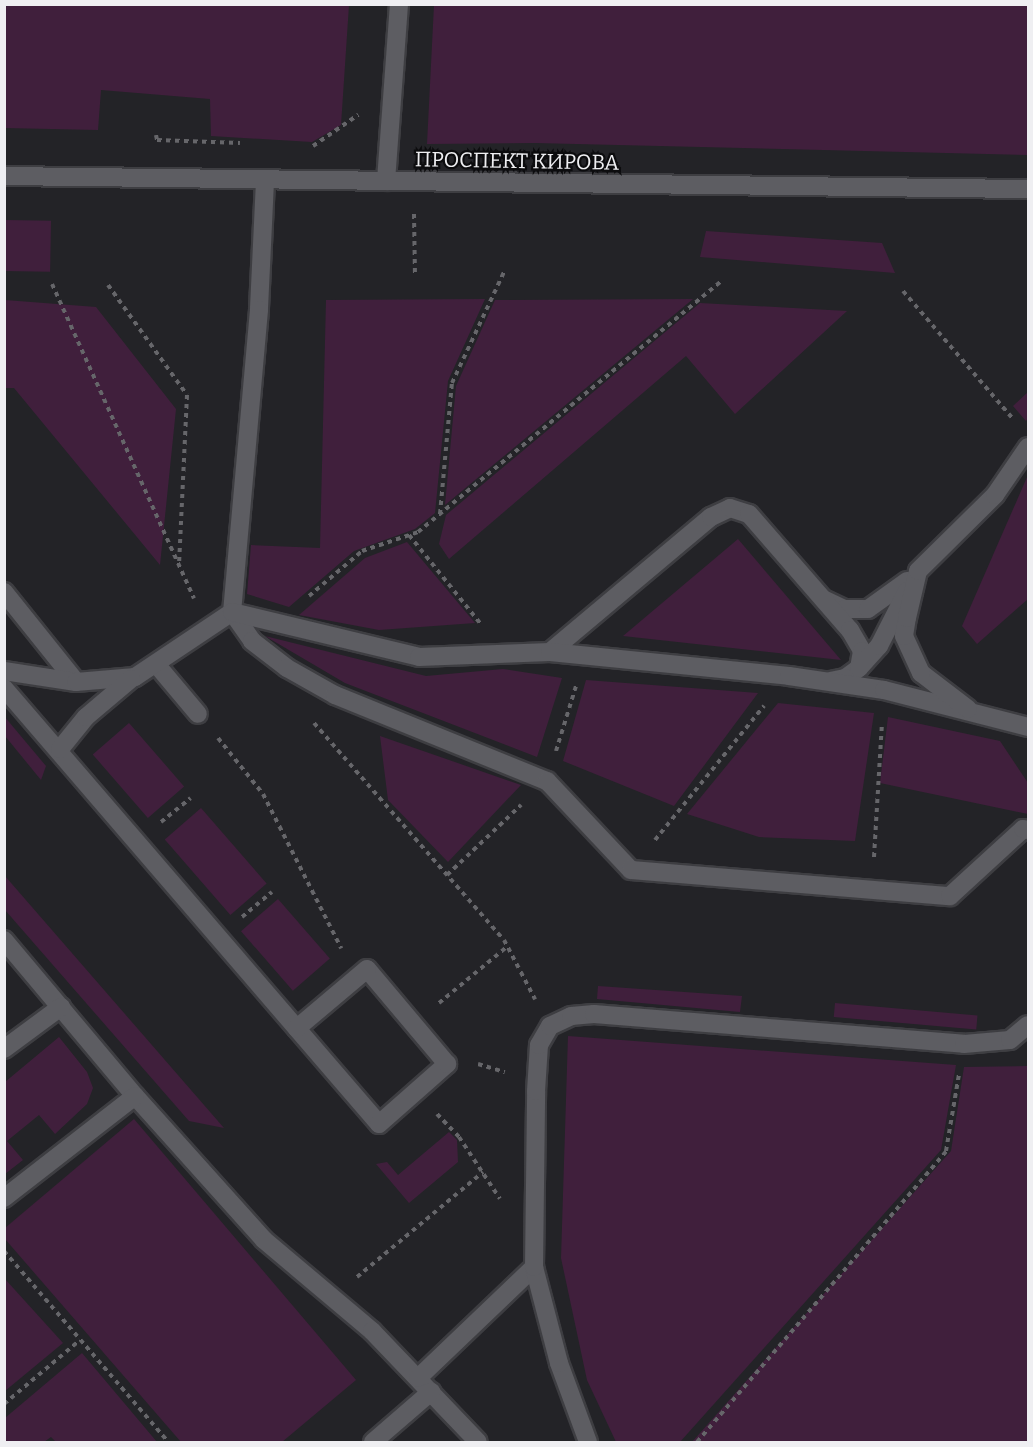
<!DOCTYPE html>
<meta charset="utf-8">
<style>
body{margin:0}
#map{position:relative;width:1033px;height:1447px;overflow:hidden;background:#232327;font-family:Bitter,serif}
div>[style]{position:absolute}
.green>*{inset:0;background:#401f3c;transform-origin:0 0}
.path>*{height:4px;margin-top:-2px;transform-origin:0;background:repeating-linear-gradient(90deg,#66666a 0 4.5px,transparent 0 9px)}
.roads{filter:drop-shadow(2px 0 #3e3e42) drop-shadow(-2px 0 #3e3e42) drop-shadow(0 2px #3e3e42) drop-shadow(0 -2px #3e3e42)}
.lane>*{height:18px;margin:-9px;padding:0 9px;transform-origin:9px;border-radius:9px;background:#5d5d62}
.secondary>*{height:18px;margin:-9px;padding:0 9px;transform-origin:9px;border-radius:9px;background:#5d5d62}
span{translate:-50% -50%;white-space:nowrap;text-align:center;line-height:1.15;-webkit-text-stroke:4.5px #0c0c0e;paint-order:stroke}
.street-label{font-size:21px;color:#efeff2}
.frame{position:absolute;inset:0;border:6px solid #efeff2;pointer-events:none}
</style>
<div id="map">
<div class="green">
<div style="clip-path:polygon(5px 4px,349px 5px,341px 125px,312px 142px,211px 136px,210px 99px,101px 90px,98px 130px,5px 128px)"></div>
<div style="clip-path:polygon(434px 5px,1028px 5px,1028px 155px,535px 143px,427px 144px)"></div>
<div style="left:5px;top:220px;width:46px;height:51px;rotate:1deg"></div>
<div style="clip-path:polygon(706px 231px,882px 243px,895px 273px,700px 257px)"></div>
<div style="clip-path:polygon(485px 299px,448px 381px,435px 513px,415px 529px,354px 551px,289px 607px,247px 594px,251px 545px,320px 548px,326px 300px)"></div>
<div style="clip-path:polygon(693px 299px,445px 505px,456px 386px,495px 300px)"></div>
<div style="clip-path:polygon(5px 300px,96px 307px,176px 409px,160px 565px,14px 388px,5px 388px)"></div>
<div style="clip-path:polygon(700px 303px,847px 311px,735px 414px,686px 356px,449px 559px,439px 544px,446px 515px)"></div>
<div style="clip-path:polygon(1028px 392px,1028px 418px,1026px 421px,1013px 406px)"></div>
<div style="clip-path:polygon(1028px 475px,1028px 599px,977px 644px,962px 626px)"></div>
<div style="clip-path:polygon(738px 539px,841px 660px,623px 636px)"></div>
<div style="clip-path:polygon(407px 542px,475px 623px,379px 630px,299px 615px,365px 558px)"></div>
<div style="clip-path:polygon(265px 636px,426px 676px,503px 669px,562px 678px,537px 757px,345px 683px)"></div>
<div style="clip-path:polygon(586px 680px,758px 693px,674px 806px,563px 761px)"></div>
<div style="clip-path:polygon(778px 703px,874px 713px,855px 841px,759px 837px,687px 814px)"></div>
<div style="clip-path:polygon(4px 716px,46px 766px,41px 780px,5px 736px)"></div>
<div style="clip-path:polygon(888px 717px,1000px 741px,1028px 783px,1028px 814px,880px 783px)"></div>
<div style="left:129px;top:723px;width:84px;height:48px;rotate:49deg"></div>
<div style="clip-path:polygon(380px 736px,521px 785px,448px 862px,388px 800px)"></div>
<div style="left:201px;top:808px;width:100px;height:48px;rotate:49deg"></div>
<div style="clip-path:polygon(5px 876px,224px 1128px,189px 1121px,5px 910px)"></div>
<div style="left:278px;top:899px;width:79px;height:49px;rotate:49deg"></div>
<div style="clip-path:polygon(598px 986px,742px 996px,740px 1012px,597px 999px)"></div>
<div style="left:835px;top:1003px;width:143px;height:14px;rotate:5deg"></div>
<div style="clip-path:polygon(568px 1036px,956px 1065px,941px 1150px,680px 1442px,616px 1442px,587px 1380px,561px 1258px)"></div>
<div style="clip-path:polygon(59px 1037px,87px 1072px,93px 1088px,87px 1104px,55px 1134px,39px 1115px,7px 1141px,23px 1160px,5px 1174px,5px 1082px)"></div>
<div style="clip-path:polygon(1028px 1066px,1028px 1442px,692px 1442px,951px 1151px,964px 1067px)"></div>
<div style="clip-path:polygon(134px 1119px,356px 1380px,282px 1442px,181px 1442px,5px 1239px,5px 1228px)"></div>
<div style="clip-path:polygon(449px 1132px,457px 1140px,458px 1162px,409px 1203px,376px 1164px,387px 1162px,398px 1175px)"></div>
<div style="clip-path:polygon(5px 1279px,63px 1343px,5px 1391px)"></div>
<div style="clip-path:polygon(82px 1353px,157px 1442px,56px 1442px,51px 1437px,44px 1442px,5px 1442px,5px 1418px)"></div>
</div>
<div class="path">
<div style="left:156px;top:135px;width:5px;rotate:79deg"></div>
<div style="left:157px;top:140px;width:83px;rotate:2.1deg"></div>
<div style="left:313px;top:146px;width:55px;rotate:-34.6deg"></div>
<div style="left:414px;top:214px;width:62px;rotate:89.1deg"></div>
<div style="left:52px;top:284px;width:345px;rotate:65.7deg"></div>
<div style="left:108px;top:285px;width:135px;rotate:54.3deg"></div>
<div style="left:187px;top:395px;width:167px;rotate:92.7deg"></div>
<div style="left:903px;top:291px;width:170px;rotate:49.3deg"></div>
<div style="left:440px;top:514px;width:132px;rotate:-84.8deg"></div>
<div style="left:452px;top:383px;width:123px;rotate:-64.9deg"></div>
<div style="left:409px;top:535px;width:113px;rotate:51.1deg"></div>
<div style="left:309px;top:596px;width:70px;rotate:-40.3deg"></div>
<div style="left:362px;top:551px;width:59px;rotate:-18.7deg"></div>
<div style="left:418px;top:532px;width:393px;rotate:-39.6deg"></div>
<div style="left:314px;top:723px;width:288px;rotate:48.8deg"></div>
<div style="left:504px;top:940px;width:67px;rotate:62.3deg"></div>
<div style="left:218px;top:738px;width:72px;rotate:51.2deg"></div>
<div style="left:263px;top:794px;width:173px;rotate:63.1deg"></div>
<div style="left:556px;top:751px;width:68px;rotate:-72.9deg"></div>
<div style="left:161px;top:822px;width:38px;rotate:-39deg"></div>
<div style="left:655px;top:840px;width:173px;rotate:-50.9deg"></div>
<div style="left:874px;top:857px;width:133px;rotate:-86.6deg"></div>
<div style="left:447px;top:875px;width:102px;rotate:-43.4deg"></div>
<div style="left:242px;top:917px;width:39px;rotate:-40deg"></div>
<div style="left:439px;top:1003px;width:89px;rotate:-39.6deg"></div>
<div style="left:478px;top:1064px;width:28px;rotate:17deg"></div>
<div style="left:437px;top:1114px;width:32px;rotate:46deg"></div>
<div style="left:459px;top:1137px;width:74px;rotate:56.5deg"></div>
<div style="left:4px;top:1251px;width:252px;rotate:49.3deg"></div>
<div style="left:357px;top:1277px;width:164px;rotate:-39.8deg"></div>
<div style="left:4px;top:1404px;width:99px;rotate:-40.1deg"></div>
<div style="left:697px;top:1442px;width:383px;rotate:-49.4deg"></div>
<div style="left:946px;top:1151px;width:78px;rotate:-80.4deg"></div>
</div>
<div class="roads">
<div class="lane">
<div style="left:265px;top:181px;width:129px;rotate:92.7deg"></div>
<div style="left:259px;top:310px;width:303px;rotate:95.1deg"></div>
<div style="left:232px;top:612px;width:35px;rotate:55deg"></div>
<div style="left:252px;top:641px;width:44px;rotate:37.6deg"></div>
<div style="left:287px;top:668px;width:55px;rotate:29.4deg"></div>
<div style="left:335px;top:695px;width:229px;rotate:22.1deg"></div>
<div style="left:547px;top:781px;width:122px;rotate:46.7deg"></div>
<div style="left:631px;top:870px;width:320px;rotate:4.7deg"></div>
<div style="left:950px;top:896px;width:99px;rotate:-42.5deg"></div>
<div style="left:1023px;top:829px;width:5px;rotate:11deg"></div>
<div style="left:386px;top:181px;width:177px;rotate:-85.8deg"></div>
<div style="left:4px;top:592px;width:115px;rotate:51.3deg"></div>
<div style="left:825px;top:600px;width:21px;rotate:25deg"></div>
<div style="left:844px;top:609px;width:24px"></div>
<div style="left:868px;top:609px;width:48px;rotate:-35.7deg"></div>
<div style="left:550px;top:652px;width:210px;rotate:-40deg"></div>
<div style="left:711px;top:517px;width:21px;rotate:-25deg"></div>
<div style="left:730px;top:508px;width:20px;rotate:18deg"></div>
<div style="left:749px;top:514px;width:154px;rotate:49deg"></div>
<div style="left:850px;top:630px;width:24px;rotate:60deg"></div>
<div style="left:862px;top:651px;width:17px;rotate:100deg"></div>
<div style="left:859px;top:668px;width:17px;rotate:144deg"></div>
<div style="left:845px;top:678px;width:14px;rotate:168deg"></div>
<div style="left:156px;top:664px;width:65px;rotate:50deg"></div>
<div style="left:859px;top:668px;width:30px;rotate:-48deg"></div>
<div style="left:879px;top:646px;width:62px;rotate:-63deg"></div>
<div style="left:4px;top:671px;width:73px;rotate:8.7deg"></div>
<div style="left:76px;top:682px;width:59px;rotate:-4.8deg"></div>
<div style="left:135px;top:677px;width:117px;rotate:-33.8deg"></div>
<div style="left:232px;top:612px;width:192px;rotate:13.5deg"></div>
<div style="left:419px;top:657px;width:131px;rotate:-2.2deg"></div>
<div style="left:550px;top:652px;width:240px;rotate:5.7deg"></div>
<div style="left:789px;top:676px;width:96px;rotate:8.4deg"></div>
<div style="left:884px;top:690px;width:149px;rotate:14.4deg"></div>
<div style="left:4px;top:688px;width:575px;rotate:49.3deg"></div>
<div style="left:379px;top:1124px;width:91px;rotate:-41.4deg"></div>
<div style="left:447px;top:1064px;width:124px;rotate:-130.1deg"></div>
<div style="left:367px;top:969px;width:92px;rotate:139.9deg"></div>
<div style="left:968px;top:709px;width:59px;rotate:-142.5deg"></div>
<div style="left:921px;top:673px;width:41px;rotate:-114.7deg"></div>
<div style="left:904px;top:636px;width:18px;rotate:-81deg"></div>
<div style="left:907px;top:618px;width:48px;rotate:-76.8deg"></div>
<div style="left:918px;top:571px;width:108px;rotate:-44.6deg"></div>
<div style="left:995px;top:495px;width:58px;rotate:-55.5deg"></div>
<div style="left:60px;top:749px;width:41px;rotate:-50.9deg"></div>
<div style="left:86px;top:717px;width:59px;rotate:-40.2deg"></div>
<div style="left:4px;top:940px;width:204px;rotate:50deg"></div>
<div style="left:135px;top:1096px;width:193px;rotate:48.1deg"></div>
<div style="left:264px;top:1240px;width:141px;rotate:40.1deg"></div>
<div style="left:372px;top:1331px;width:153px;rotate:46.3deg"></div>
<div style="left:4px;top:1049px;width:71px;rotate:-36.4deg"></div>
<div style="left:4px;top:1198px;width:166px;rotate:-37.9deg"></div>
<div style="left:418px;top:1378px;width:161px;rotate:-43.7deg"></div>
<div style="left:373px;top:1442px;width:77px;rotate:-40.8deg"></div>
<div style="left:588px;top:1442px;width:84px;rotate:-110.2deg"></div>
<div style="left:559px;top:1363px;width:99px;rotate:-104.6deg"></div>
<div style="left:534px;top:1267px;width:176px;rotate:-89.3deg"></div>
<div style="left:536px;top:1091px;width:46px;rotate:-86.3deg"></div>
<div style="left:539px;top:1045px;width:22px;rotate:-60deg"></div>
<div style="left:550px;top:1026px;width:23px;rotate:-25deg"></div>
<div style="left:571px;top:1016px;width:23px;rotate:-5deg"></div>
<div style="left:594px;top:1014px;width:371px;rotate:4.6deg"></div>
<div style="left:964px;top:1044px;width:46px;rotate:-5deg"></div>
<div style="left:1010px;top:1040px;width:23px;rotate:-40deg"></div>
</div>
<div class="secondary">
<div style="left:4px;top:176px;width:1024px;rotate:0.73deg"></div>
</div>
</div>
<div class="street-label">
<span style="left:517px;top:161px;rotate:1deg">ПРОСПЕКТ КИРОВА</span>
</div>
<div class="frame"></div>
</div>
